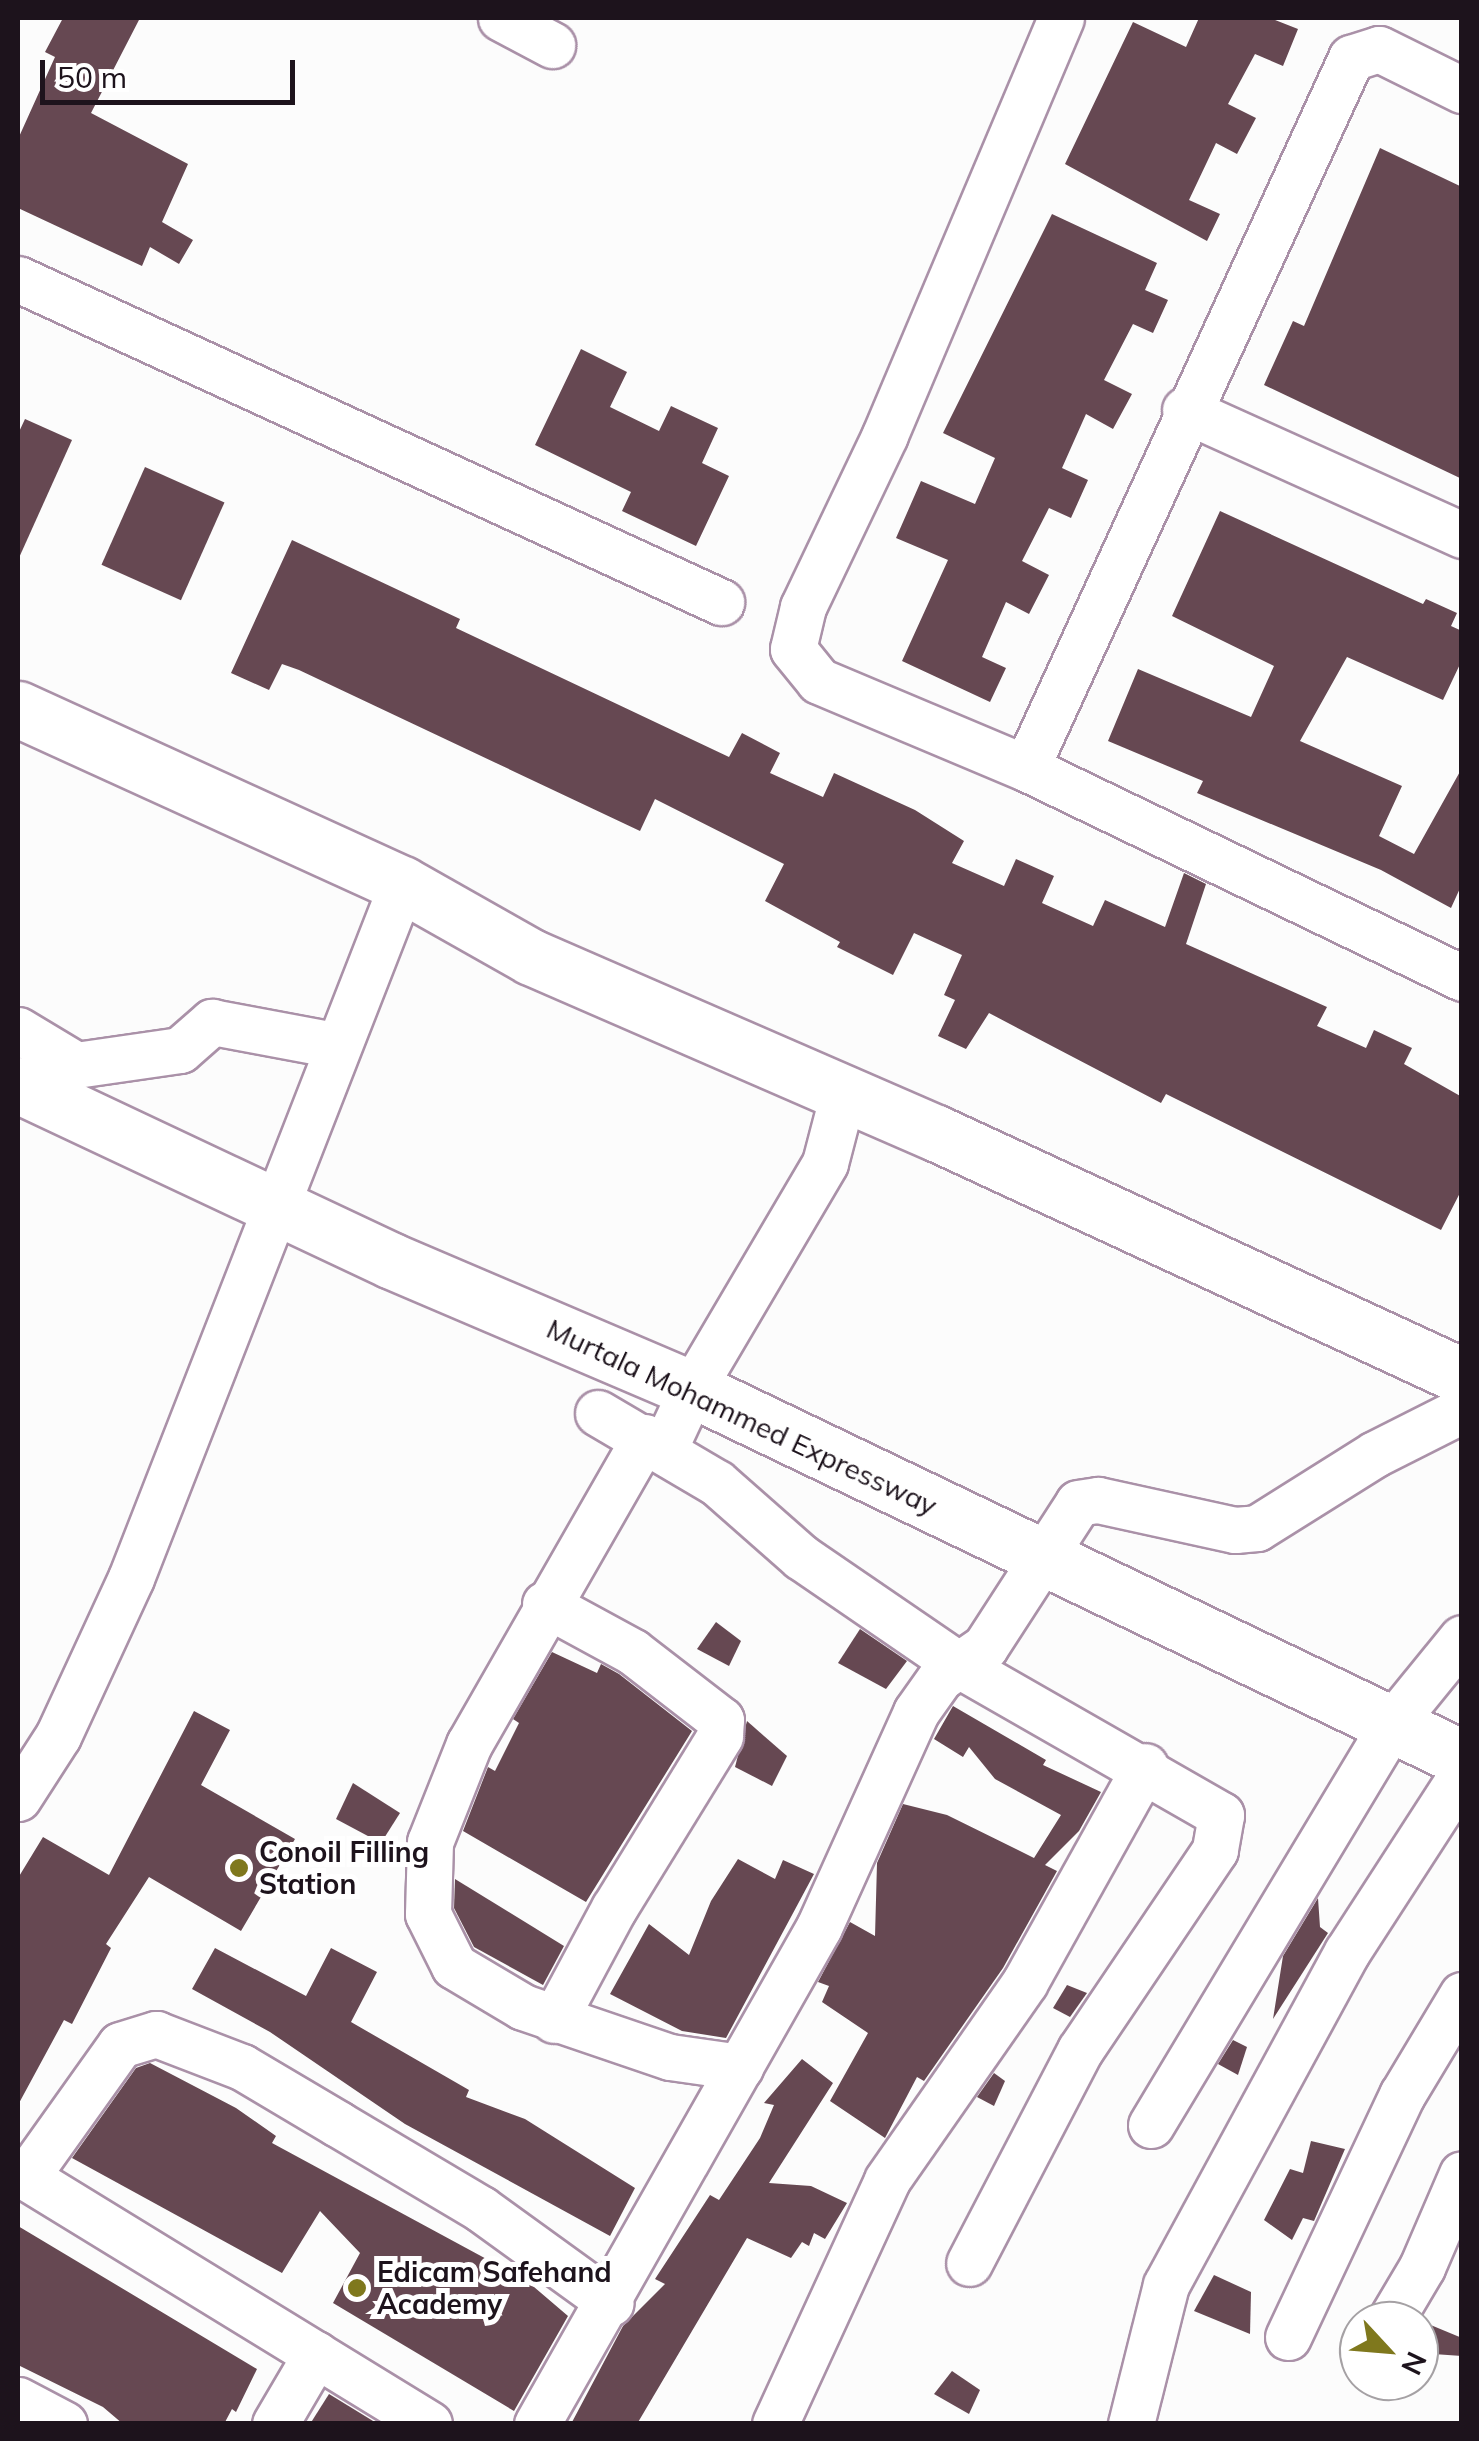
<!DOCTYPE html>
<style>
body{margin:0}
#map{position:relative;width:1479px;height:2441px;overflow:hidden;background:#fcfcfc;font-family:Mulish,sans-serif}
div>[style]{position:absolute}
.building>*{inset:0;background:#664852;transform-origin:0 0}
.roads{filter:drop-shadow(2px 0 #aa91a8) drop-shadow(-2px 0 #aa91a8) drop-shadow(0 2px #aa91a8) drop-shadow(0 -2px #aa91a8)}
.minor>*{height:45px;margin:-22.5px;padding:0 22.5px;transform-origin:22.5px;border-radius:22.5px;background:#fff}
.major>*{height:55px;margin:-27.5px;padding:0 27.5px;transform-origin:27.5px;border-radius:27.5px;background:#fff}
.dots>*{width:28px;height:28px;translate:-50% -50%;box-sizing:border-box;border:5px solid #fff;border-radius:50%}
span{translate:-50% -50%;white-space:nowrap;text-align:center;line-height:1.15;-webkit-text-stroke:10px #fff;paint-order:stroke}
.street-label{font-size:28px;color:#1d131c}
.poi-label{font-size:28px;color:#1d131c;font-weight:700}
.left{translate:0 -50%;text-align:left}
.frame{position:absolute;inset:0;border:20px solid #1d131c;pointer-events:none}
.north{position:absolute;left:1339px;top:2301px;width:100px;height:100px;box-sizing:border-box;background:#fff;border:2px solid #a5a1a4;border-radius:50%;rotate:116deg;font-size:28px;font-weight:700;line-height:40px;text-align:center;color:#1d131c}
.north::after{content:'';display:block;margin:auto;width:35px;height:45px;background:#7f781d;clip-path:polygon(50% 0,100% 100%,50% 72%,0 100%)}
.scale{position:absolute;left:40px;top:60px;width:255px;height:45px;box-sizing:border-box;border:5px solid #1d131c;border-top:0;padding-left:12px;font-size:30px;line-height:35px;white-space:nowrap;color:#1d131c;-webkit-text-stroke:8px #fff;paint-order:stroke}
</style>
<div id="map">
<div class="building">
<div style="clip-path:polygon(63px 18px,140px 18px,91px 113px,188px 164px,162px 222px,193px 240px,179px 264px,150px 247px,142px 266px,18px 208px,18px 139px,55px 57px,45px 52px)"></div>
<div style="clip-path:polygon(1199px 18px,1270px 18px,1298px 29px,1283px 66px,1255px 54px,1228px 104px,1256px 118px,1237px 154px,1216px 143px,1189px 200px,1220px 214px,1207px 241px,1065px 164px,1133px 22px,1186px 47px)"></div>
<div style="clip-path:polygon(1380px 148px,1462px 187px,1462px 479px,1264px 385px,1293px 321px,1304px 326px)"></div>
<div style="clip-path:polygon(1052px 214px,1157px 263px,1145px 290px,1168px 300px,1153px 333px,1133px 324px,1104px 380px,1132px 394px,1113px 429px,1086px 414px,1062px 468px,1088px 480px,1071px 518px,1049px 508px,1022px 561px,1049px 575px,1029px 614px,1006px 602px,982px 657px,1006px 668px,990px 702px,902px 661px,948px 560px,896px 538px,921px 481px,975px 504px,995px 458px,943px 433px)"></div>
<div style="clip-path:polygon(581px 349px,627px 372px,610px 407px,659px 431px,671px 406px,718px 428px,702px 463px,729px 476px,696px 546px,622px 511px,631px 492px,535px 445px)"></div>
<div style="clip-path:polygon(25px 419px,72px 440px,18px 560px,18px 434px)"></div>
<div style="left:145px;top:467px;width:87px;height:107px;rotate:24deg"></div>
<div style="clip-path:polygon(1220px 511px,1423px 604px,1426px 599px,1457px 613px,1451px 626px,1462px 631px,1462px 660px,1443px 700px,1347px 657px,1300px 741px,1402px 786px,1379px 836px,1414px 854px,1462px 768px,1462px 884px,1451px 908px,1381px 870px,1197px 793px,1203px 781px,1108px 741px,1138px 669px,1251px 717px,1274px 666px,1172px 616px)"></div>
<div style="clip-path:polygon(292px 540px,460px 619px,456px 628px,729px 757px,742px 733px,780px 753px,770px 773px,823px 797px,834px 773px,915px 810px,964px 841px,952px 863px,1004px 886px,1016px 859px,1054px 876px,1042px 903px,1093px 926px,1105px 900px,1165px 927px,1184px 873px,1206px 884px,1186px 944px,1327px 1007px,1317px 1026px,1366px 1048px,1374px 1030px,1412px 1048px,1404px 1064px,1462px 1097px,1462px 1189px,1441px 1230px,1166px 1094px,1161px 1103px,989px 1013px,966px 1049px,938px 1036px,955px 1000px,944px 995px,962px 955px,914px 933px,893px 975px,837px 947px,840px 942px,765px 901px,784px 864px,655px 799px,640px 831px,299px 670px,282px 664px,269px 690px,231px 673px)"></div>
<div style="clip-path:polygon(716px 1622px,741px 1641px,729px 1666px,697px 1649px)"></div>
<div style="clip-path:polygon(860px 1629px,907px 1661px,886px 1689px,838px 1663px)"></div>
<div style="clip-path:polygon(552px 1652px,597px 1673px,601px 1664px,619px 1674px,692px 1731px,586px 1902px,463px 1831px,488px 1767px,495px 1771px,519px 1723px,513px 1719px)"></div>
<div style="clip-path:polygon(953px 1706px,1046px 1760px,1043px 1765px,1101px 1792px,1079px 1831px,1045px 1865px,1057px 1871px,1003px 1968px,924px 2081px,917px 2077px,885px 2138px,830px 2101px,868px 2033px,822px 2002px,829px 1986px,818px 1982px,850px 1922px,875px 1936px,877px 1863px,903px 1804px,947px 1815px,1034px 1858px,1061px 1815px,995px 1779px,969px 1747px,963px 1757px,934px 1739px)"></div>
<div style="clip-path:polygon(194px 1711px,230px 1730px,201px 1785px,295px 1839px,241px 1931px,149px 1877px,106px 1944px,111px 1948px,72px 2024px,64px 2020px,18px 2105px,18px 1878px,43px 1837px,109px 1875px)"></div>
<div style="clip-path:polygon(747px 1721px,787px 1756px,772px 1786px,735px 1767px)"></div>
<div style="clip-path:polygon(353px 1783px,400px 1813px,381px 1843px,336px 1819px)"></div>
<div style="clip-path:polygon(738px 1859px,775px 1879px,783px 1860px,814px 1874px,726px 2038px,682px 2031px,610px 1994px,649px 1924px,689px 1955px,711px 1901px)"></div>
<div style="clip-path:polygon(455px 1879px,564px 1946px,543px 1985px,474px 1947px,454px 1908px)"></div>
<div style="clip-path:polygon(1318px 1898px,1320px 1927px,1328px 1933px,1273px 2019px,1283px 1956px)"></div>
<div style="clip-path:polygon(215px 1948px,306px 1996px,331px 1948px,377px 1972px,351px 2022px,469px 2090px,466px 2097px,525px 2119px,635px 2188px,610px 2236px,405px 2124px,270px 2032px,192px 1989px)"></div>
<div style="clip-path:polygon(1067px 1985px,1087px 1993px,1070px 2017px,1053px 2008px)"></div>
<div style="clip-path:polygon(1233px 2040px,1247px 2047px,1238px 2075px,1218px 2064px)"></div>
<div style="clip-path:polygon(802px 2059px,833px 2083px,769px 2183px,811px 2186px,847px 2203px,825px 2239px,814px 2233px,809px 2246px,802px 2242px,791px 2258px,747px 2238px,637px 2424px,571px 2424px,623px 2326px,665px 2284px,655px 2279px,695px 2218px,710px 2195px,719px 2200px,760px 2138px,774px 2105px,764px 2103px)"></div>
<div style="clip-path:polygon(150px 2063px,236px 2108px,276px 2136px,272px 2143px,527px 2281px,568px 2316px,514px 2411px,333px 2303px,360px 2253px,320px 2211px,282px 2273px,72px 2158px,136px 2068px)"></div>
<div style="clip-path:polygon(994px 2073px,1005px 2081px,994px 2106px,977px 2097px)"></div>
<div style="clip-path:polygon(1311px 2141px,1345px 2149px,1314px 2221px,1303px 2218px,1292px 2240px,1264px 2220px,1290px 2169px,1303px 2173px)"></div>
<div style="clip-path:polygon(18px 2226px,257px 2369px,236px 2412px,232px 2409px,224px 2424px,123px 2424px,103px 2407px,18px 2365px)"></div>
<div style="clip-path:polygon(1214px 2275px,1251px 2292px,1250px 2334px,1194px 2311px)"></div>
<div style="clip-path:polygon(1421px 2321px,1462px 2338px,1462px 2356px,1419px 2353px)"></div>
<div style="clip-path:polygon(952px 2371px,980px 2390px,969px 2414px,934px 2394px)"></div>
<div style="clip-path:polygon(329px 2394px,378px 2424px,310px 2424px)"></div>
</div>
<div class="roads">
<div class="minor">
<div style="left:501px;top:18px;width:58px;rotate:27.9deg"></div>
<div style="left:1061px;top:18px;width:453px;rotate:112.9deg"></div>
<div style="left:885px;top:435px;width:191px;rotate:115.5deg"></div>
<div style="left:803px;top:607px;width:43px;rotate:103.4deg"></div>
<div style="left:793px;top:649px;width:41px;rotate:50.9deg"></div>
<div style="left:819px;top:681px;width:225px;rotate:22.8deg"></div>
<div style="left:1026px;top:768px;width:484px;rotate:25.7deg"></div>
<div style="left:18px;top:279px;width:774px;rotate:24.68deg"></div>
<div style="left:1185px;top:410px;width:304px;rotate:24.3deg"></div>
<div style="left:1026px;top:768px;width:781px;rotate:-65.4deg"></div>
<div style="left:1351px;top:58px;width:29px;rotate:-18deg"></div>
<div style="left:1379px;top:49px;width:93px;rotate:26.3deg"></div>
<div style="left:18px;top:1030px;width:68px;rotate:31.1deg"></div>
<div style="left:76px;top:1065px;width:105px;rotate:-8.2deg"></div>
<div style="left:180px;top:1050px;width:43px;rotate:-41.2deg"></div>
<div style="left:212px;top:1022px;width:125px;rotate:10.6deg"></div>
<div style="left:598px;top:1413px;width:138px;rotate:30.5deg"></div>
<div style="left:717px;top:1483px;width:112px;rotate:41.4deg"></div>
<div style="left:801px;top:1557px;width:191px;rotate:34.4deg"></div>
<div style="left:959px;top:1665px;width:302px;rotate:29.8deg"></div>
<div style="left:1221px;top:1815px;width:36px;rotate:100deg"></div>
<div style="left:1215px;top:1850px;width:241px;rotate:124deg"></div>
<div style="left:1080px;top:2050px;width:240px;rotate:117.5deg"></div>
<div style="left:645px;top:1437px;width:354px;rotate:119.8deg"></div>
<div style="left:469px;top:1744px;width:105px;rotate:111.7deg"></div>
<div style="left:430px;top:1842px;width:72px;rotate:91.6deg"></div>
<div style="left:428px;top:1914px;width:58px;rotate:63.4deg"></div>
<div style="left:454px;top:1966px;width:80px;rotate:30.7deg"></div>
<div style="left:523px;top:2007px;width:155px;rotate:18.8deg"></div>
<div style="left:670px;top:2057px;width:71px;rotate:8.1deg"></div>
<div style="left:664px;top:1449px;width:66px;rotate:-65deg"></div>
<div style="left:692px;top:1389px;width:262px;rotate:-59.5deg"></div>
<div style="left:825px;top:1163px;width:71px;rotate:-75.4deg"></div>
<div style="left:545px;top:1604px;width:100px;rotate:28.6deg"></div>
<div style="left:633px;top:1652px;width:111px;rotate:37.7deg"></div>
<div style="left:721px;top:1720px;width:16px;rotate:94deg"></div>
<div style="left:720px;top:1736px;width:202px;rotate:121.6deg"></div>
<div style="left:614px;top:1908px;width:127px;rotate:118.2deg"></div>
<div style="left:18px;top:1798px;width:74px;rotate:-57.2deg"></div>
<div style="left:58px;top:1736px;width:174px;rotate:-65.2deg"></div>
<div style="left:131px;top:1578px;width:745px;rotate:-68.67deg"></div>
<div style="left:1151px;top:2125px;width:466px;rotate:-59deg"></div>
<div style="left:1391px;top:1725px;width:112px;rotate:-50.8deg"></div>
<div style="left:18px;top:2172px;width:482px;rotate:31.5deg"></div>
<div style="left:26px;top:2177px;width:162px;rotate:-54.5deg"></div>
<div style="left:120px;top:2045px;width:38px;rotate:-17deg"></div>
<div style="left:156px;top:2034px;width:92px;rotate:21deg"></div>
<div style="left:242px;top:2067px;width:112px;rotate:30.7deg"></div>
<div style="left:338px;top:2124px;width:166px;rotate:30.7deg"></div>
<div style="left:481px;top:2209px;width:160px;rotate:35.9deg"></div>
<div style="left:1390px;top:2321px;width:63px;rotate:-59.3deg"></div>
<div style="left:1422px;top:2267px;width:101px;rotate:-66.7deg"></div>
<div style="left:1288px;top:2337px;width:268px;rotate:-64.8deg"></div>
<div style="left:1402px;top:2095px;width:117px;rotate:-59deg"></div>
<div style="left:18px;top:2400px;width:52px;rotate:27.6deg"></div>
<div style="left:275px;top:2424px;width:81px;rotate:-59.6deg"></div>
<div style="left:537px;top:2424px;width:571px;rotate:-60.43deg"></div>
<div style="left:819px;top:1927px;width:236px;rotate:-65.7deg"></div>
<div style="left:916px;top:1712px;width:42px;rotate:-54.8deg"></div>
<div style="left:940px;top:1678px;width:55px;rotate:-34.6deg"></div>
<div style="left:985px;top:1647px;width:171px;rotate:-57.1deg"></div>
<div style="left:1078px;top:1503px;width:20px;rotate:-9deg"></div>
<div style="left:1098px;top:1500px;width:140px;rotate:12.4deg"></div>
<div style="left:1235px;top:1530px;width:22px;rotate:-5deg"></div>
<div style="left:1257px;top:1528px;width:139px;rotate:-32.1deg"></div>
<div style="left:1375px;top:1454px;width:97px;rotate:-26.8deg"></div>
<div style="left:775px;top:2424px;width:268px;rotate:-65.3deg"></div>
<div style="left:887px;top:2180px;width:241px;rotate:-55.1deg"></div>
<div style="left:1025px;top:1982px;width:247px;rotate:-60.9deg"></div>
<div style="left:1131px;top:2424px;width:143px;rotate:-75.9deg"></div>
<div style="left:1166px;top:2285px;width:379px;rotate:-61.5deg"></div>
<div style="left:1347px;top:1952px;width:212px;rotate:-57.1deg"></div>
</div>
<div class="major">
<div style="left:18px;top:709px;width:422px;rotate:24.5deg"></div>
<div style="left:402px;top:884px;width:148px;rotate:29.5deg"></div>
<div style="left:531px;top:957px;width:442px;rotate:23.5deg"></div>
<div style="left:936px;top:1133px;width:579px;rotate:24.8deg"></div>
<div style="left:18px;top:1085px;width:413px;rotate:25.2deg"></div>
<div style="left:392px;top:1261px;width:326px;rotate:23.1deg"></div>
<div style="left:692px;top:1389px;width:854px;rotate:25.6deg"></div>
</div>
</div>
<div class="dots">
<div style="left:239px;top:1868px;background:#7f781d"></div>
<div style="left:357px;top:2288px;background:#7f781d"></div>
</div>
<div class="street-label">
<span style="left:742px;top:1417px;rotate:25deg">Murtala Mohammed Expressway</span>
</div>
<div class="poi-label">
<span class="left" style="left:259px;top:1868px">Conoil Filling<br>Station</span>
<span class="left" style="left:377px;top:2288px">Edicam Safehand<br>Academy</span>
</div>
<div class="frame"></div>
<div class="north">N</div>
<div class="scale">50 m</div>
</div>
